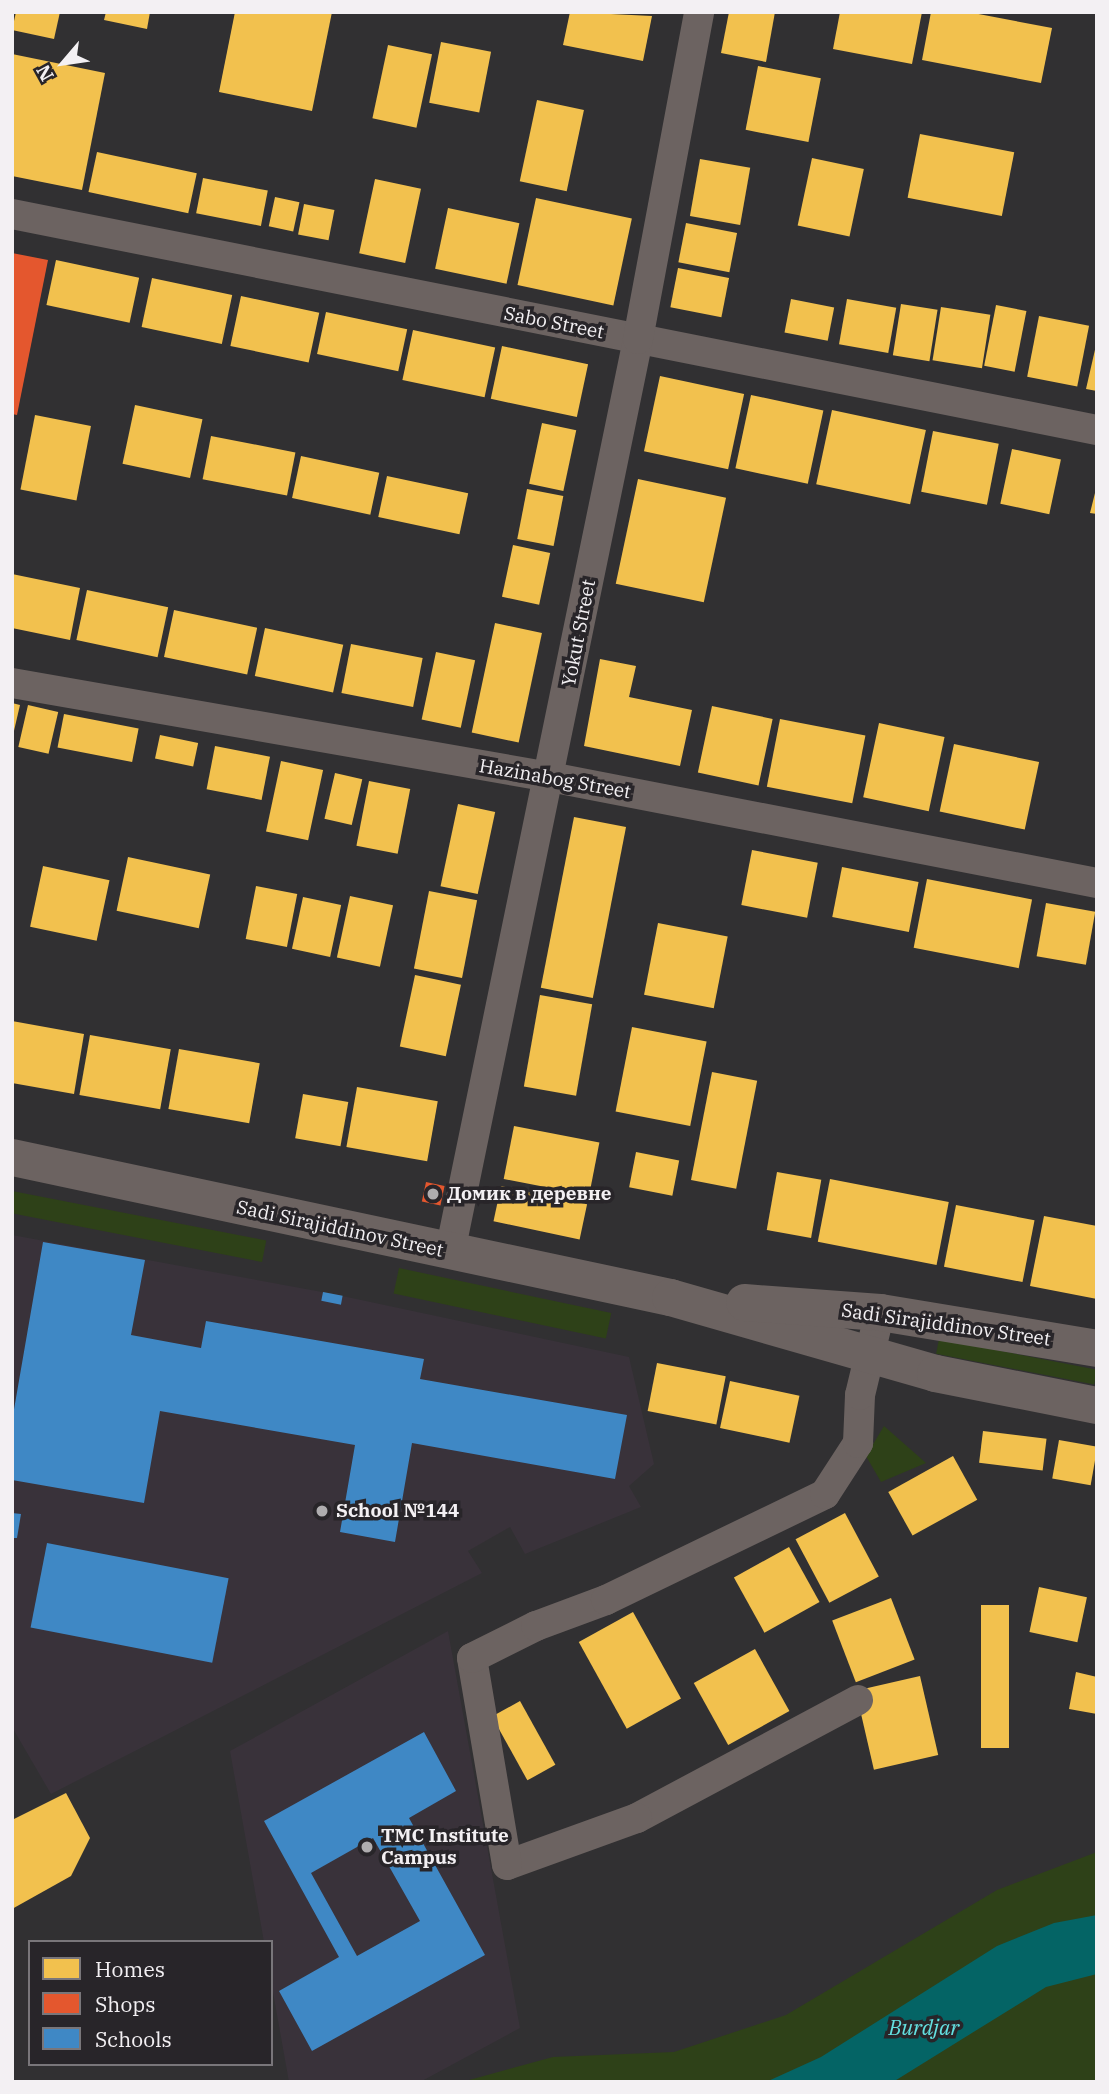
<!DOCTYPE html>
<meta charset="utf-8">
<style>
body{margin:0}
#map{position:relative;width:1109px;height:2094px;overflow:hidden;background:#313032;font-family:"IBM Plex Serif",serif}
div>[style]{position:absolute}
.built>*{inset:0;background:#39323a}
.green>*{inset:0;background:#2e4118;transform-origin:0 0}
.water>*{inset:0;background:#046465}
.homes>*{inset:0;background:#f2c14e;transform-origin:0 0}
.shops>*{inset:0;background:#e4572e;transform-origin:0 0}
.schools>*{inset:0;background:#3f88c5;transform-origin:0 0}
.minor>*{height:30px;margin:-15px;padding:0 15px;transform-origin:15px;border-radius:15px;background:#6c6361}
.tertiary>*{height:37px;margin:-18.5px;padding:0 18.5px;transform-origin:18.5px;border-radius:18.5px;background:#6c6361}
.dots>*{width:19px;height:19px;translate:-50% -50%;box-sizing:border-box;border:4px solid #282529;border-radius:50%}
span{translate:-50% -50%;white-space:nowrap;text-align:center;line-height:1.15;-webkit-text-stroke:7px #282529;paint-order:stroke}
.street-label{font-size:19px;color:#f3f0f3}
.poi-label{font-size:19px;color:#f3f0f3;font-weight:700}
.left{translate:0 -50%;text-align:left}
.water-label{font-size:21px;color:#64e1e2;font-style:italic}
.frame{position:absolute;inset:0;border:14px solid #f3f0f3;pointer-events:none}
.legend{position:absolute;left:28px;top:1940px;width:245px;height:126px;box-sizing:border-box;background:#282529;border:2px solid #79767a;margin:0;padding:9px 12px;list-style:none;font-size:21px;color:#f3f0f3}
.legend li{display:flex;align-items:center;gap:14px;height:35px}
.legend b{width:35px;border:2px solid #79767a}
.north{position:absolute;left:28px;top:28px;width:70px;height:70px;-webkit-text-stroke:5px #282529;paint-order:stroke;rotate:241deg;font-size:19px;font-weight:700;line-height:28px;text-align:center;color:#f3f0f3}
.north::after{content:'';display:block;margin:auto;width:24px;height:32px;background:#f3f0f3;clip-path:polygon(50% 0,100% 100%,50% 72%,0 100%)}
</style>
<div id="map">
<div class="built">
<div style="clip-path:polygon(12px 1235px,333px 1294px,629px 1357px,654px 1464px,629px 1486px,641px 1507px,525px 1554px,510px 1527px,468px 1551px,482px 1573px,51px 1794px,12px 1727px)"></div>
<div style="clip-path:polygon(448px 1631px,520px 2028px,420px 2082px,289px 2082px,271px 1981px,271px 1942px,264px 1942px,230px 1751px)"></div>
</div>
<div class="green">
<div style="left:12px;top:1191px;width:259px;height:22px;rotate:11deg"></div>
<div style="left:399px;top:1268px;width:217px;height:26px;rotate:12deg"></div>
<div style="left:939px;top:1339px;width:161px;height:15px;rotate:11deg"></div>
<div style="clip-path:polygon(884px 1426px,926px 1463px,881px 1482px,866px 1456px)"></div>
<div style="clip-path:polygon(1097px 1852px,1097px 2082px,462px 2082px,553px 2057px,674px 2052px,786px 2015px,997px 1890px)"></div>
</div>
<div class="water">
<div style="clip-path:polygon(1097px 1915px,1097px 1974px,1046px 1987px,893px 2082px,766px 2082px,821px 2057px,997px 1946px,1054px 1923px)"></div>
</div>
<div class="homes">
<div style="clip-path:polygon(16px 12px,60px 12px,54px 39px,12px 30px)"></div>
<div style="clip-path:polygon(106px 12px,150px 12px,147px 29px,104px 20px)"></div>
<div style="clip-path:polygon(235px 12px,332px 12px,312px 111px,219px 92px)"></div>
<div style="clip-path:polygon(570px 12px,652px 16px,643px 61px,563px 45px)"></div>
<div style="clip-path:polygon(729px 12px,775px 12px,766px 62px,721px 53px)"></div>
<div style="clip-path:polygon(840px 12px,922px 12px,912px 64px,833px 49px)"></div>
<div style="clip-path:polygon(931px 12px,968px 12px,1052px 28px,1041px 83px,922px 60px)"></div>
<div style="left:441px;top:42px;width:51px;height:62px;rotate:11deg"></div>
<div style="left:388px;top:45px;width:45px;height:75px;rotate:12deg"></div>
<div style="clip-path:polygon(12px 54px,105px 73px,82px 190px,12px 176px)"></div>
<div style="left:758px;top:66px;width:64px;height:65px;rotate:11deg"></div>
<div style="left:537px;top:100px;width:48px;height:83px;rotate:12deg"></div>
<div style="left:920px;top:134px;width:96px;height:65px;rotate:11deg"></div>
<div style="left:97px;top:152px;width:102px;height:41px;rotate:12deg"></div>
<div style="left:812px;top:158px;width:53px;height:69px;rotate:12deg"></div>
<div style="left:700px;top:159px;width:51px;height:58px;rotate:10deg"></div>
<div style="left:203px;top:178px;width:66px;height:36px;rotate:11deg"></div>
<div style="left:375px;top:179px;width:47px;height:76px;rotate:12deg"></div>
<div style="left:275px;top:197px;width:25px;height:30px;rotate:12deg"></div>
<div style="left:536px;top:198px;width:98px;height:89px;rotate:12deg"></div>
<div style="left:304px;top:204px;width:31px;height:31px;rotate:11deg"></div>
<div style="left:448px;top:208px;width:73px;height:62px;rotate:12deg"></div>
<div style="left:686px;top:223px;width:52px;height:40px;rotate:11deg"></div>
<div style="left:56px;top:260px;width:85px;height:46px;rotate:12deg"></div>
<div style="left:678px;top:268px;width:52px;height:40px;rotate:11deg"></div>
<div style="left:152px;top:278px;width:82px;height:50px;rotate:12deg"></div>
<div style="left:241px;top:296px;width:80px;height:51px;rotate:12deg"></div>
<div style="left:791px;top:299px;width:44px;height:34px;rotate:11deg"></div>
<div style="left:847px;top:299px;width:50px;height:46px;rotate:10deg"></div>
<div style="left:901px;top:304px;width:37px;height:52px;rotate:9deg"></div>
<div style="left:996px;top:305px;width:31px;height:62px;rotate:11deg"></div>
<div style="left:941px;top:307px;width:50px;height:54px;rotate:9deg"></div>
<div style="left:326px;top:312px;width:83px;height:43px;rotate:12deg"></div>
<div style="left:1039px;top:316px;width:51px;height:62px;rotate:11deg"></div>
<div style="left:413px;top:330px;width:84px;height:51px;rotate:12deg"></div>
<div style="clip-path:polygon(1097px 341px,1097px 391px,1086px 389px)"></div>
<div style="left:502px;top:346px;width:88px;height:54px;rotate:12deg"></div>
<div style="left:660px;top:376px;width:86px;height:77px;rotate:12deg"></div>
<div style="left:751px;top:395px;width:74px;height:75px;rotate:12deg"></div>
<div style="left:135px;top:405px;width:69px;height:60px;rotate:12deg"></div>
<div style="left:832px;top:410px;width:96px;height:76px;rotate:12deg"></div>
<div style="left:35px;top:415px;width:57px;height:76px;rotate:11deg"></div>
<div style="left:542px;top:423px;width:35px;height:62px;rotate:12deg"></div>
<div style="left:933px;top:431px;width:67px;height:62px;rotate:11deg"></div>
<div style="left:211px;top:436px;width:86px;height:44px;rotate:11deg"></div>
<div style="left:1012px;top:449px;width:50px;height:56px;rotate:12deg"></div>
<div style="left:301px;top:456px;width:80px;height:43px;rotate:12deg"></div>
<div style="left:387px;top:476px;width:83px;height:42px;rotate:12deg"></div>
<div style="left:638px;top:479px;width:90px;height:107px;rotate:12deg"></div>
<div style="clip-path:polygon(1097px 485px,1097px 514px,1090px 513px)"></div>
<div style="left:527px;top:489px;width:37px;height:51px;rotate:11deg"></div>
<div style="left:513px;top:545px;width:38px;height:53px;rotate:12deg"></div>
<div style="clip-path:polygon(12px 574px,80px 588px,70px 640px,12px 628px)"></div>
<div style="left:87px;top:590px;width:83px;height:51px;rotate:12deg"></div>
<div style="left:174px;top:610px;width:85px;height:48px;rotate:12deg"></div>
<div style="left:495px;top:623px;width:48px;height:112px;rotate:12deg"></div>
<div style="left:265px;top:628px;width:80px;height:49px;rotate:12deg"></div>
<div style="left:351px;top:644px;width:73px;height:50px;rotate:11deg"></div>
<div style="left:436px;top:652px;width:40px;height:69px;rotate:12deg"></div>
<div style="clip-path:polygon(600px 659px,636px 666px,629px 697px,692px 710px,680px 766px,584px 746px)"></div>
<div style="clip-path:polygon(12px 703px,20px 705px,13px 735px,12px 735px)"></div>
<div style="left:28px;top:705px;width:31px;height:43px;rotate:13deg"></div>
<div style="left:712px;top:706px;width:62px;height:68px;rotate:12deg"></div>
<div style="left:64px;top:714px;width:76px;height:34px;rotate:11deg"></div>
<div style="left:780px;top:719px;width:87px;height:69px;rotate:11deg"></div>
<div style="left:879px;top:723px;width:67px;height:76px;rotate:12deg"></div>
<div style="left:160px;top:735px;width:39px;height:24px;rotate:12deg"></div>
<div style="left:954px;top:744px;width:87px;height:69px;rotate:12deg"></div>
<div style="left:215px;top:746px;width:56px;height:44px;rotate:11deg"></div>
<div style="left:281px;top:761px;width:43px;height:72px;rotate:12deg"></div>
<div style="left:335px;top:773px;width:28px;height:47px;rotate:13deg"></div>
<div style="left:369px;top:781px;width:42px;height:66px;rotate:11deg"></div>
<div style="left:458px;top:804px;width:38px;height:84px;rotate:12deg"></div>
<div style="left:574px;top:817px;width:53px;height:174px;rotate:11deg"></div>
<div style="left:752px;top:850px;width:67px;height:56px;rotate:11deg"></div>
<div style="left:128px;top:857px;width:84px;height:55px;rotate:12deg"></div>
<div style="left:43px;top:866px;width:68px;height:62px;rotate:12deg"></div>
<div style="left:842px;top:867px;width:78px;height:51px;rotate:11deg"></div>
<div style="left:927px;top:879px;width:107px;height:70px;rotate:11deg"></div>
<div style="left:256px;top:886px;width:42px;height:54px;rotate:11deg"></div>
<div style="left:429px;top:891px;width:49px;height:79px;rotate:11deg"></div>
<div style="left:350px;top:896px;width:44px;height:63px;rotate:12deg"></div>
<div style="left:303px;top:897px;width:39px;height:53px;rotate:12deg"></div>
<div style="left:1046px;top:903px;width:50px;height:54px;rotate:10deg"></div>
<div style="left:658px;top:923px;width:71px;height:73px;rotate:11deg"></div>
<div style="left:415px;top:975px;width:47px;height:73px;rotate:12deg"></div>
<div style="left:540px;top:995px;width:53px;height:93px;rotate:10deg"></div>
<div style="clip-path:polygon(12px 1021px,84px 1034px,74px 1094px,12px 1083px)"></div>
<div style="left:632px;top:1027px;width:76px;height:86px;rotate:11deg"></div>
<div style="left:90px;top:1035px;width:82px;height:61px;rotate:10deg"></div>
<div style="left:179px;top:1049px;width:82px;height:61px;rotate:10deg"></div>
<div style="left:712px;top:1072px;width:46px;height:110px;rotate:11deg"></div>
<div style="left:357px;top:1087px;width:82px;height:61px;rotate:10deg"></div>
<div style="left:303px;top:1094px;width:46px;height:45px;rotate:10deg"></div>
<div style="left:514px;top:1126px;width:87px;height:54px;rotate:11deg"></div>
<div style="left:636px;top:1152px;width:44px;height:36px;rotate:11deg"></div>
<div style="left:777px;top:1172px;width:45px;height:59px;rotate:10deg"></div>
<div style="left:830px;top:1179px;width:121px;height:64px;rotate:11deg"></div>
<div style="left:501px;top:1186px;width:88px;height:36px;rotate:12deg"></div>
<div style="left:956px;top:1205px;width:80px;height:63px;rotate:11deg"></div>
<div style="clip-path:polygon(1044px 1216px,1097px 1226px,1097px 1299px,1030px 1286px)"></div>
<div style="left:657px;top:1363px;width:70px;height:49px;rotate:11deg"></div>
<div style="left:730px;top:1381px;width:71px;height:48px;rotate:12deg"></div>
<div style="left:983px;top:1431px;width:64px;height:32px;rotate:7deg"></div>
<div style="left:1059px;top:1440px;width:39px;height:39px;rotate:10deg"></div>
<div style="left:953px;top:1456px;width:50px;height:74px;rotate:61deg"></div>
<div style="left:845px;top:1513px;width:72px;height:56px;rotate:62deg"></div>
<div style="left:789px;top:1547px;width:63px;height:63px;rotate:61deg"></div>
<div style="left:1039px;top:1587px;width:49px;height:46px;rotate:12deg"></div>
<div style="left:891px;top:1598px;width:66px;height:63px;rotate:69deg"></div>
<div style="left:981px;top:1605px;width:28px;height:143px"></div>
<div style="left:633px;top:1612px;width:99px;height:62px;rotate:61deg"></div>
<div style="left:755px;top:1649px;width:71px;height:70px;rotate:61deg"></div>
<div style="clip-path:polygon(1076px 1672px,1097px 1677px,1097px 1714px,1069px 1709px)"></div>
<div style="left:920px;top:1676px;width:81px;height:66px;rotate:77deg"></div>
<div style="left:520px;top:1701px;width:73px;height:32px;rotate:61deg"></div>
<div style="clip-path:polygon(66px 1793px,90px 1838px,71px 1876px,12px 1909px,12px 1820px)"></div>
</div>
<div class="shops">
<div style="clip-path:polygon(12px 253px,48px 260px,17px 415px,12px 414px)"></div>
<div style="left:426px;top:1182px;width:19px;height:20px;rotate:12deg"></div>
</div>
<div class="schools">
<div style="clip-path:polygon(43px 1242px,145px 1260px,131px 1335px,201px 1348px,206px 1321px,424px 1359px,420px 1379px,627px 1415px,615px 1479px,412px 1443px,395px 1542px,340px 1532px,355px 1445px,160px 1411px,144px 1503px,12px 1480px,12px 1421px)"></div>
<div style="left:323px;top:1292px;width:20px;height:9px;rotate:11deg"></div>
<div style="clip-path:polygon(12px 1513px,21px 1514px,17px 1538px,12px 1538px)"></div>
<div style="left:47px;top:1543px;width:185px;height:86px;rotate:11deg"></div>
<div style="clip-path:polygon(evenodd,424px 1732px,456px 1791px,409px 1818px,485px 1955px,312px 2051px,279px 1991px,339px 1957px,264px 1821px,424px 1732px,373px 1838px,420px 1921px,357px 1956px,311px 1873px,373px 1838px)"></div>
</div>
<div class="minor">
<div style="left:12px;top:214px;width:1106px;rotate:11.26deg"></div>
<div style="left:12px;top:683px;width:546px;rotate:9.91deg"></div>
<div style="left:550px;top:777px;width:557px;rotate:10.97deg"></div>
<div style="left:450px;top:1252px;width:932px;rotate:-78.36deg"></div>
<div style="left:638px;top:339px;width:333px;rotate:-79.4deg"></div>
<div style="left:858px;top:1700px;width:251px;rotate:151.9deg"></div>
<div style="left:637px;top:1818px;width:138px;rotate:160.1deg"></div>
<div style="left:507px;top:1865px;width:210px;rotate:-99.6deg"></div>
<div style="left:472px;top:1658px;width:72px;rotate:-26.6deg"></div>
<div style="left:536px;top:1626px;width:75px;rotate:-20.4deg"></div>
<div style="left:606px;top:1600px;width:243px;rotate:-25.8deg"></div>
<div style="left:825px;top:1494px;width:61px;rotate:-57.1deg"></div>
<div style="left:858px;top:1443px;width:48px;rotate:-87.6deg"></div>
<div style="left:860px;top:1395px;width:85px;rotate:-76.5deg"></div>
</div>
<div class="tertiary">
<div style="left:12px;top:1157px;width:673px;rotate:12.01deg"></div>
<div style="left:670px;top:1297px;width:276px;rotate:16deg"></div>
<div style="left:935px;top:1373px;width:165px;rotate:11.2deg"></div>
<div style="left:744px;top:1302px;width:136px;rotate:4.2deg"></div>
<div style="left:880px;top:1312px;width:220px;rotate:9.4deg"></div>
</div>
<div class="dots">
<div style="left:433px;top:1194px;background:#afadaf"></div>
<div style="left:322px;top:1511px;background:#afadaf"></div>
<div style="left:367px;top:1847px;background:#afadaf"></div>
</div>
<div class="street-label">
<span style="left:554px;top:323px;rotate:11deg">Sabo Street</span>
<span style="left:579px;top:633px;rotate:-79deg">Yokut Street</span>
<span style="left:555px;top:779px;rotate:10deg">Hazinabog Street</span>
<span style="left:340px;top:1229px;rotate:12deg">Sadi Sirajiddinov Street</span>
<span style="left:946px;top:1325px;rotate:8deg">Sadi Sirajiddinov Street</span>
</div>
<div class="poi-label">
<span class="left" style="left:447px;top:1194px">Домик в деревне</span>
<span class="left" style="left:336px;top:1511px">School №144</span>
<span class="left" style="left:381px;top:1847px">TMC Institute<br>Campus</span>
</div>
<div class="water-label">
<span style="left:924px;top:2027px">Burdjar</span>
</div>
<div class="frame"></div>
<ul class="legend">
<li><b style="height:19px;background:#f2c14e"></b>Homes</li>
<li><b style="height:19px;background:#e4572e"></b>Shops</li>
<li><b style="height:19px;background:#3f88c5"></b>Schools</li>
</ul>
<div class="north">N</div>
</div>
